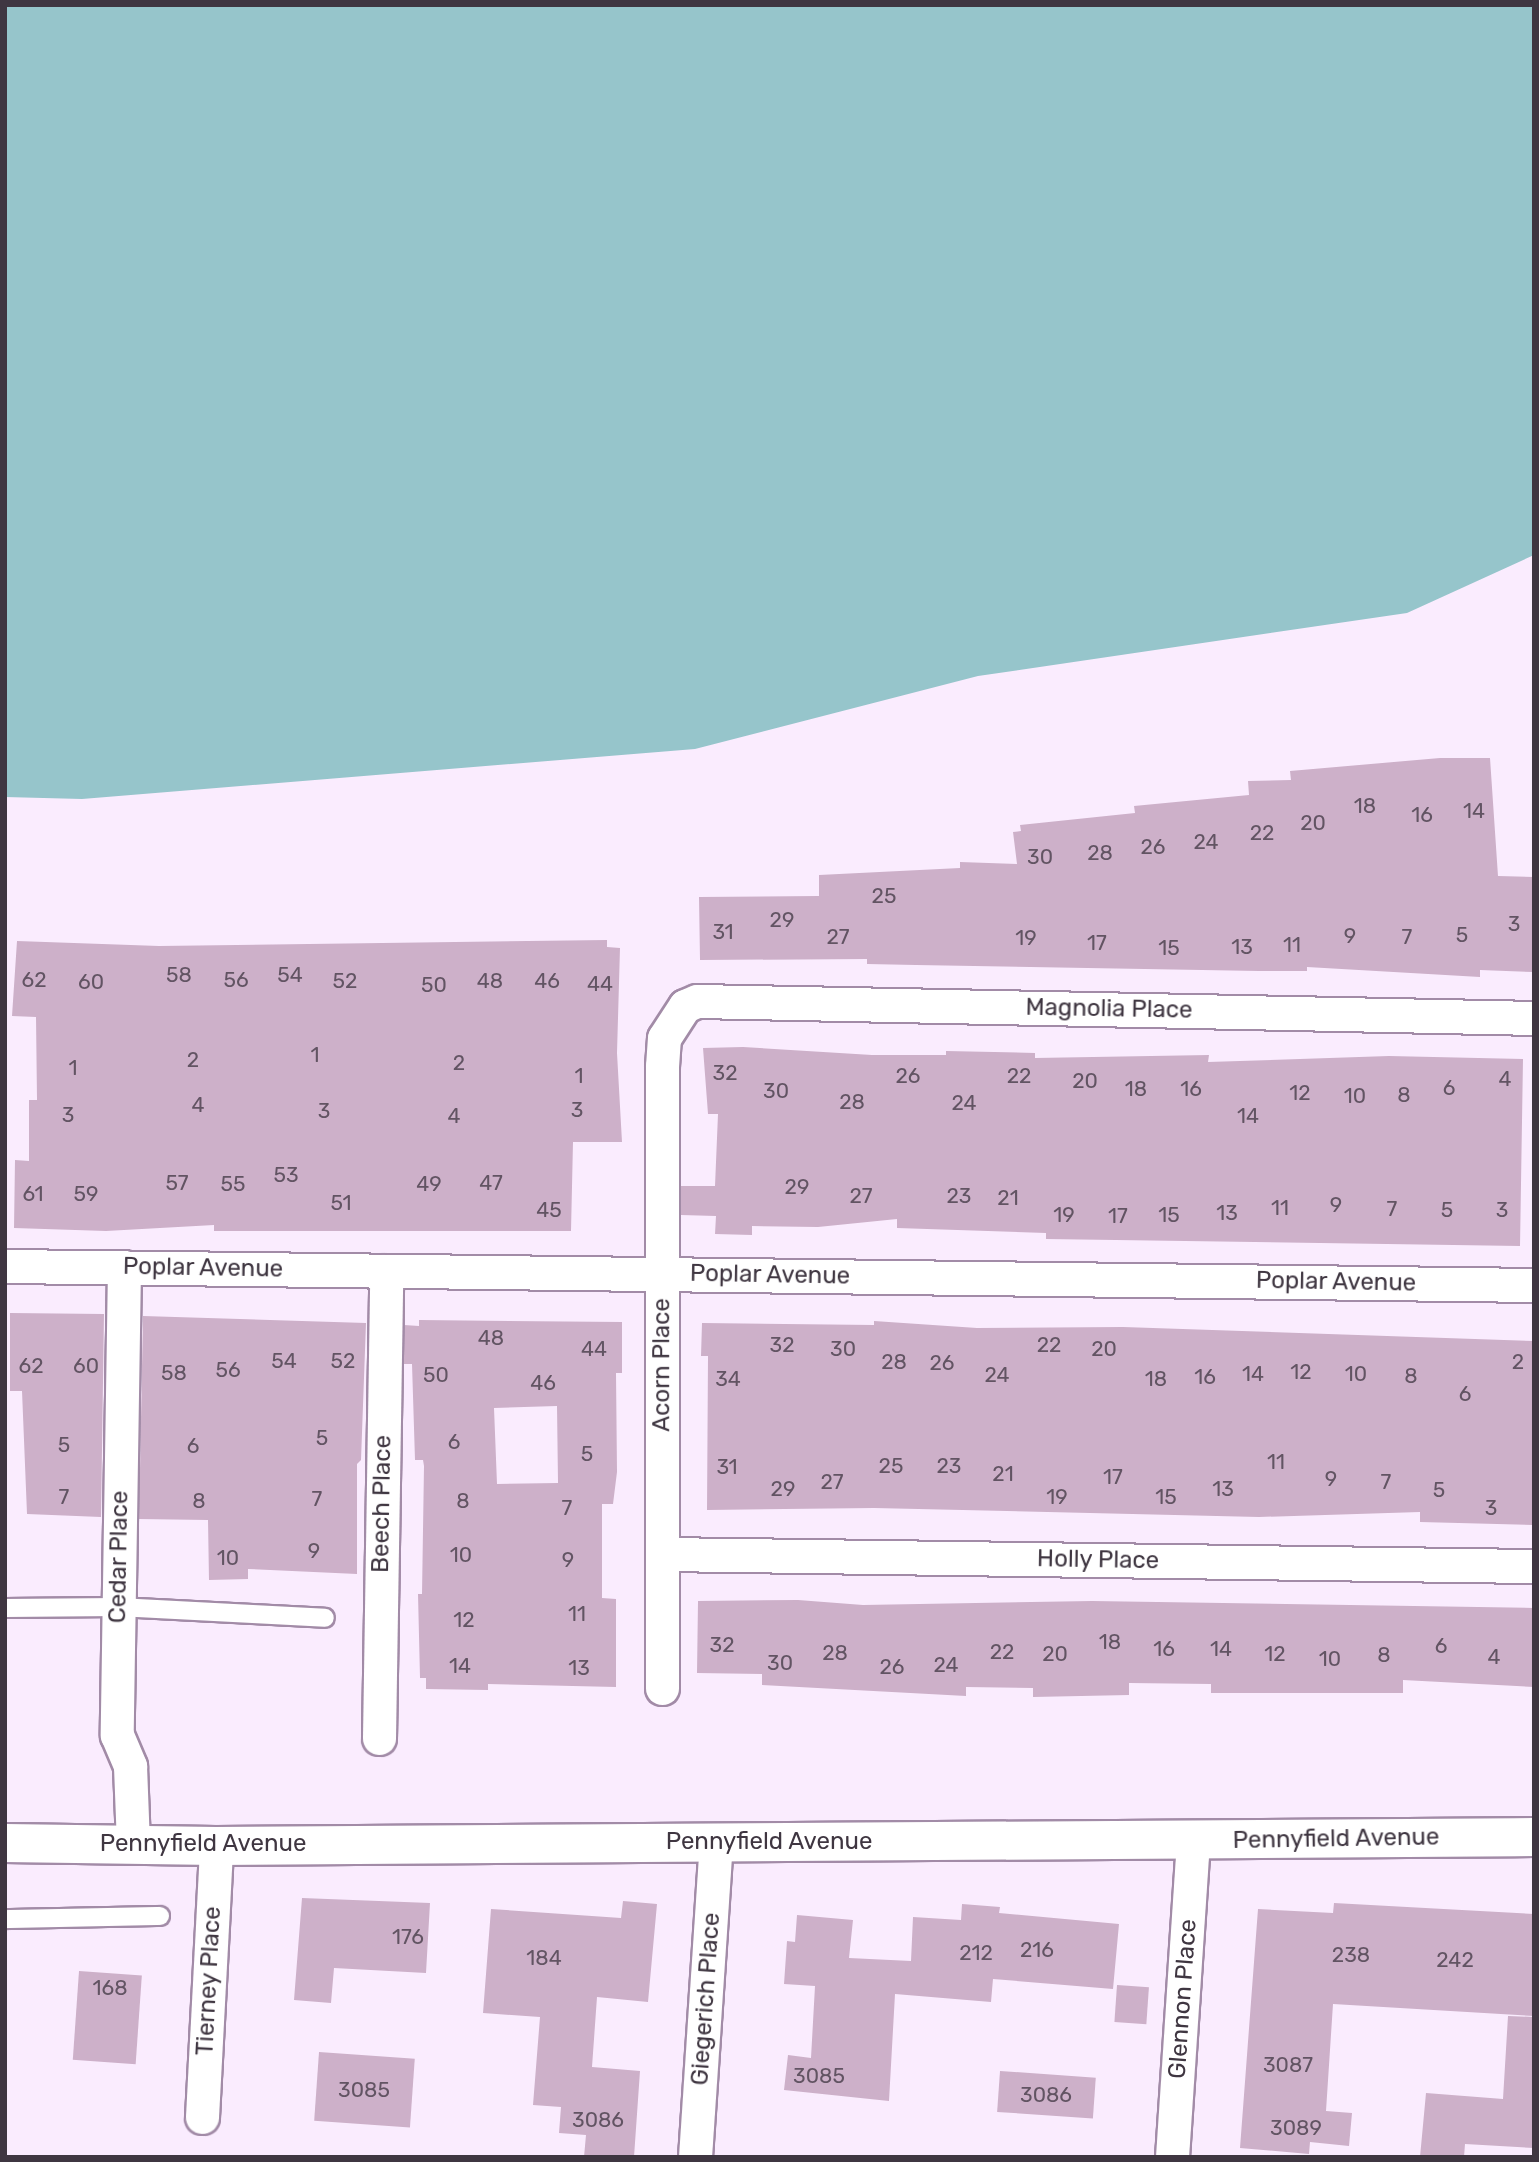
<!DOCTYPE html>
<style>
body{margin:0}
#map{position:relative;width:1539px;height:2162px;overflow:hidden;background:#faecfe;font-family:Rubik,sans-serif}
div>[style]{position:absolute}
.water>*{inset:0;background:#96c5cb}
.building>*{inset:0;background:#cdb0c9;transform-origin:0 0}
.roads{filter:drop-shadow(2px 0 #a28ba7) drop-shadow(-2px 0 #a28ba7) drop-shadow(0 2px #a28ba7) drop-shadow(0 -2px #a28ba7)}
.lane>*{height:18px;margin:-9px;padding:0 9px;transform-origin:9px;border-radius:9px;background:#fff}
.street>*{height:33px;margin:-16.5px;padding:0 16.5px;transform-origin:16.5px;border-radius:16.5px;background:#fff}
.secondary>*{height:38px;margin:-19px;padding:0 19px;transform-origin:19px;border-radius:19px;background:#fff}
span{translate:-50% -50%;white-space:nowrap;text-align:center;line-height:1.15;-webkit-text-stroke:6px #fff;paint-order:stroke}
.number-label{font-size:21px;color:#625463}
.number-label span{-webkit-text-stroke-width:0}
.street-label{font-size:24px;color:#3f3641}
.frame{position:absolute;inset:0;border:7px solid #3f3641;pointer-events:none}
</style>
<div id="map">
<div class="water">
<div style="clip-path:polygon(5px 5px,1534px 5px,1534px 555px,1407px 613px,978px 676px,695px 749px,82px 799px,5px 797px)"></div>
</div>
<div class="building">
<div style="clip-path:polygon(1440px 758px,1490px 758px,1498px 876px,1534px 877px,1534px 972px,1480px 970px,1480px 977px,1307px 967px,1307px 971px,1259px 971px,916px 965px,867px 964px,867px 959px,700px 960px,699px 897px,819px 896px,819px 875px,960px 868px,960px 862px,1017px 864px,1013px 832px,1021px 831px,1020px 825px,1135px 813px,1134px 806px,1249px 795px,1248px 781px,1291px 780px,1290px 771px)"></div>
<div style="clip-path:polygon(607px 940px,607px 947px,620px 948px,617px 1053px,622px 1142px,573px 1142px,571px 1231px,214px 1231px,214px 1225px,106px 1231px,14px 1228px,15px 1160px,29px 1161px,29px 1100px,37px 1100px,36px 1017px,12px 1016px,17px 941px,159px 946px)"></div>
<div style="clip-path:polygon(743px 1047px,872px 1055px,946px 1055px,946px 1051px,1035px 1053px,1035px 1058px,1209px 1055px,1208px 1062px,1389px 1056px,1523px 1059px,1520px 1246px,1046px 1239px,1046px 1233px,897px 1228px,897px 1219px,818px 1227px,752px 1226px,752px 1235px,715px 1234px,716px 1216px,681px 1215px,681px 1186px,715px 1186px,718px 1114px,708px 1114px,703px 1048px)"></div>
<div style="clip-path:polygon(10px 1313px,104px 1314px,101px 1517px,27px 1514px,22px 1391px,10px 1391px)"></div>
<div style="clip-path:polygon(143px 1316px,366px 1323px,361px 1460px,357px 1464px,357px 1574px,248px 1569px,248px 1579px,209px 1580px,208px 1520px,139px 1519px)"></div>
<div style="clip-path:polygon(evenodd,419px 1320px,622px 1322px,622px 1373px,616px 1373px,617px 1472px,613px 1504px,602px 1504px,602px 1598px,616px 1599px,616px 1687px,488px 1684px,488px 1690px,426px 1689px,426px 1678px,420px 1678px,418px 1594px,422px 1594px,424px 1466px,423px 1460px,415px 1460px,412px 1364px,404px 1364px,404px 1325px,419px 1326px,419px 1320px,557px 1406px,558px 1483px,497px 1484px,494px 1408px,557px 1406px)"></div>
<div style="clip-path:polygon(874px 1321px,977px 1328px,1123px 1327px,1534px 1341px,1534px 1525px,1420px 1522px,1420px 1512px,1259px 1517px,874px 1508px,707px 1510px,708px 1356px,701px 1356px,702px 1323px,874px 1325px)"></div>
<div style="clip-path:polygon(798px 1600px,863px 1605px,1092px 1601px,1534px 1608px,1534px 1687px,1403px 1680px,1403px 1693px,1211px 1693px,1211px 1684px,1129px 1683px,1129px 1695px,1033px 1697px,1033px 1688px,966px 1687px,966px 1696px,762px 1685px,762px 1674px,697px 1673px,698px 1601px)"></div>
<div style="clip-path:polygon(302px 1898px,430px 1903px,426px 1973px,334px 1968px,331px 2003px,294px 2000px)"></div>
<div style="clip-path:polygon(623px 1901px,657px 1904px,648px 2002px,597px 1997px,592px 2067px,640px 2071px,634px 2157px,584px 2157px,586px 2135px,559px 2133px,561px 2107px,533px 2105px,540px 2017px,483px 2013px,491px 1909px,621px 1918px)"></div>
<div style="clip-path:polygon(1334px 1903px,1534px 1914px,1534px 2016px,1333px 2004px,1326px 2111px,1352px 2113px,1349px 2146px,1310px 2142px,1309px 2154px,1240px 2148px,1258px 1909px,1333px 1913px)"></div>
<div style="clip-path:polygon(962px 1904px,1000px 1907px,999px 1913px,1119px 1924px,1113px 1989px,993px 1979px,991px 2002px,895px 1994px,889px 2101px,784px 2090px,788px 2055px,811px 2058px,815px 1986px,784px 1984px,787px 1941px,795px 1942px,797px 1915px,853px 1920px,849px 1958px,911px 1961px,913px 1917px,961px 1920px)"></div>
<div style="left:79px;top:1971px;width:63px;height:89px;rotate:4deg"></div>
<div style="left:1117px;top:1985px;width:32px;height:37px;rotate:4deg"></div>
<div style="clip-path:polygon(1508px 2016px,1534px 2017px,1534px 2148px,1465px 2144px,1464px 2157px,1420px 2157px,1426px 2093px,1503px 2099px)"></div>
<div style="left:319px;top:2052px;width:96px;height:69px;rotate:4deg"></div>
<div style="left:1000px;top:2071px;width:96px;height:41px;rotate:4deg"></div>
</div>
<div class="roads">
<div class="lane">
<div style="left:5px;top:1608px;width:113px;rotate:-0.5deg"></div>
<div style="left:118px;top:1607px;width:207px;rotate:3deg"></div>
<div style="left:5px;top:1919px;width:155px;rotate:-1.1deg"></div>
</div>
<div class="street">
<div style="left:5px;top:1266px;width:1529px;rotate:0.71deg"></div>
<div style="left:124px;top:1267px;width:468px;rotate:90.9deg"></div>
<div style="left:117px;top:1735px;width:34px;rotate:67deg"></div>
<div style="left:130px;top:1766px;width:78px;rotate:87.8deg"></div>
<div style="left:662px;top:1554px;width:872px;rotate:0.79deg"></div>
<div style="left:662px;top:1688px;width:622px;rotate:-90deg"></div>
<div style="left:662px;top:1066px;width:28px;rotate:-86deg"></div>
<div style="left:664px;top:1038px;width:38px;rotate:-57deg"></div>
<div style="left:685px;top:1006px;width:13px;rotate:-23deg"></div>
<div style="left:697px;top:1001px;width:837px;rotate:1.16deg"></div>
<div style="left:379px;top:1738px;width:467px;rotate:-89.1deg"></div>
<div style="left:202px;top:2117px;width:271px;rotate:-87deg"></div>
<div style="left:695px;top:2157px;width:316px;rotate:-86.2deg"></div>
<div style="left:1172px;top:2157px;width:317px;rotate:-86.2deg"></div>
</div>
<div class="secondary">
<div style="left:5px;top:1843px;width:211px;rotate:0.8deg"></div>
<div style="left:216px;top:1846px;width:1318px;rotate:-0.39deg"></div>
</div>
</div>
<div class="number-label">
<span style="left:1365px;top:806px">18</span>
<span style="left:1474px;top:811px">14</span>
<span style="left:1422px;top:815px">16</span>
<span style="left:1313px;top:823px">20</span>
<span style="left:1262px;top:833px">22</span>
<span style="left:1206px;top:842px">24</span>
<span style="left:1153px;top:847px">26</span>
<span style="left:1100px;top:853px">28</span>
<span style="left:1040px;top:857px">30</span>
<span style="left:884px;top:896px">25</span>
<span style="left:782px;top:920px">29</span>
<span style="left:1514px;top:924px">3</span>
<span style="left:723px;top:932px">31</span>
<span style="left:1462px;top:935px">5</span>
<span style="left:1350px;top:936px">9</span>
<span style="left:838px;top:937px">27</span>
<span style="left:1407px;top:937px">7</span>
<span style="left:1026px;top:938px">19</span>
<span style="left:1097px;top:943px">17</span>
<span style="left:1292px;top:945px">11</span>
<span style="left:1242px;top:947px">13</span>
<span style="left:1169px;top:948px">15</span>
<span style="left:179px;top:975px">58</span>
<span style="left:290px;top:975px">54</span>
<span style="left:34px;top:980px">62</span>
<span style="left:236px;top:980px">56</span>
<span style="left:345px;top:981px">52</span>
<span style="left:490px;top:981px">48</span>
<span style="left:547px;top:981px">46</span>
<span style="left:91px;top:982px">60</span>
<span style="left:600px;top:984px">44</span>
<span style="left:434px;top:985px">50</span>
<span style="left:315px;top:1055px">1</span>
<span style="left:193px;top:1060px">2</span>
<span style="left:459px;top:1063px">2</span>
<span style="left:73px;top:1068px">1</span>
<span style="left:725px;top:1073px">32</span>
<span style="left:579px;top:1076px">1</span>
<span style="left:908px;top:1076px">26</span>
<span style="left:1019px;top:1076px">22</span>
<span style="left:1505px;top:1079px">4</span>
<span style="left:1085px;top:1081px">20</span>
<span style="left:1449px;top:1088px">6</span>
<span style="left:1136px;top:1089px">18</span>
<span style="left:1191px;top:1089px">16</span>
<span style="left:776px;top:1091px">30</span>
<span style="left:1300px;top:1093px">12</span>
<span style="left:1404px;top:1095px">8</span>
<span style="left:1355px;top:1096px">10</span>
<span style="left:852px;top:1102px">28</span>
<span style="left:964px;top:1103px">24</span>
<span style="left:198px;top:1105px">4</span>
<span style="left:577px;top:1110px">3</span>
<span style="left:324px;top:1111px">3</span>
<span style="left:68px;top:1115px">3</span>
<span style="left:454px;top:1116px">4</span>
<span style="left:1248px;top:1116px">14</span>
<span style="left:286px;top:1175px">53</span>
<span style="left:177px;top:1183px">57</span>
<span style="left:491px;top:1183px">47</span>
<span style="left:233px;top:1184px">55</span>
<span style="left:429px;top:1184px">49</span>
<span style="left:797px;top:1187px">29</span>
<span style="left:33px;top:1194px">61</span>
<span style="left:86px;top:1194px">59</span>
<span style="left:861px;top:1196px">27</span>
<span style="left:959px;top:1196px">23</span>
<span style="left:1008px;top:1198px">21</span>
<span style="left:341px;top:1203px">51</span>
<span style="left:1336px;top:1205px">9</span>
<span style="left:1280px;top:1208px">11</span>
<span style="left:1392px;top:1209px">7</span>
<span style="left:549px;top:1210px">45</span>
<span style="left:1447px;top:1210px">5</span>
<span style="left:1502px;top:1210px">3</span>
<span style="left:1227px;top:1213px">13</span>
<span style="left:1064px;top:1215px">19</span>
<span style="left:1169px;top:1215px">15</span>
<span style="left:1118px;top:1216px">17</span>
<span style="left:491px;top:1338px">48</span>
<span style="left:782px;top:1345px">32</span>
<span style="left:1049px;top:1345px">22</span>
<span style="left:594px;top:1349px">44</span>
<span style="left:843px;top:1349px">30</span>
<span style="left:1104px;top:1349px">20</span>
<span style="left:284px;top:1361px">54</span>
<span style="left:343px;top:1361px">52</span>
<span style="left:894px;top:1362px">28</span>
<span style="left:1518px;top:1362px">2</span>
<span style="left:942px;top:1363px">26</span>
<span style="left:31px;top:1366px">62</span>
<span style="left:86px;top:1366px">60</span>
<span style="left:228px;top:1370px">56</span>
<span style="left:1301px;top:1372px">12</span>
<span style="left:174px;top:1373px">58</span>
<span style="left:1253px;top:1374px">14</span>
<span style="left:1356px;top:1374px">10</span>
<span style="left:436px;top:1375px">50</span>
<span style="left:997px;top:1375px">24</span>
<span style="left:1411px;top:1376px">8</span>
<span style="left:1205px;top:1377px">16</span>
<span style="left:728px;top:1379px">34</span>
<span style="left:1156px;top:1379px">18</span>
<span style="left:543px;top:1383px">46</span>
<span style="left:1465px;top:1394px">6</span>
<span style="left:322px;top:1438px">5</span>
<span style="left:454px;top:1442px">6</span>
<span style="left:64px;top:1445px">5</span>
<span style="left:193px;top:1446px">6</span>
<span style="left:587px;top:1454px">5</span>
<span style="left:1276px;top:1462px">11</span>
<span style="left:891px;top:1466px">25</span>
<span style="left:949px;top:1466px">23</span>
<span style="left:727px;top:1467px">31</span>
<span style="left:1003px;top:1474px">21</span>
<span style="left:1113px;top:1477px">17</span>
<span style="left:1331px;top:1479px">9</span>
<span style="left:832px;top:1482px">27</span>
<span style="left:1386px;top:1482px">7</span>
<span style="left:783px;top:1489px">29</span>
<span style="left:1223px;top:1489px">13</span>
<span style="left:1439px;top:1490px">5</span>
<span style="left:64px;top:1497px">7</span>
<span style="left:1057px;top:1497px">19</span>
<span style="left:1166px;top:1497px">15</span>
<span style="left:317px;top:1499px">7</span>
<span style="left:199px;top:1501px">8</span>
<span style="left:463px;top:1501px">8</span>
<span style="left:567px;top:1508px">7</span>
<span style="left:1491px;top:1508px">3</span>
<span style="left:314px;top:1551px">9</span>
<span style="left:461px;top:1555px">10</span>
<span style="left:228px;top:1558px">10</span>
<span style="left:568px;top:1560px">9</span>
<span style="left:577px;top:1614px">11</span>
<span style="left:464px;top:1620px">12</span>
<span style="left:1110px;top:1642px">18</span>
<span style="left:722px;top:1645px">32</span>
<span style="left:1441px;top:1646px">6</span>
<span style="left:1164px;top:1649px">16</span>
<span style="left:1221px;top:1649px">14</span>
<span style="left:1002px;top:1652px">22</span>
<span style="left:835px;top:1653px">28</span>
<span style="left:1055px;top:1654px">20</span>
<span style="left:1275px;top:1654px">12</span>
<span style="left:1384px;top:1655px">8</span>
<span style="left:1494px;top:1657px">4</span>
<span style="left:1330px;top:1659px">10</span>
<span style="left:780px;top:1663px">30</span>
<span style="left:946px;top:1665px">24</span>
<span style="left:460px;top:1666px">14</span>
<span style="left:892px;top:1667px">26</span>
<span style="left:579px;top:1668px">13</span>
<span style="left:408px;top:1937px">176</span>
<span style="left:1037px;top:1950px">216</span>
<span style="left:976px;top:1953px">212</span>
<span style="left:1351px;top:1955px">238</span>
<span style="left:544px;top:1958px">184</span>
<span style="left:1455px;top:1960px">242</span>
<span style="left:110px;top:1988px">168</span>
<span style="left:1288px;top:2065px">3087</span>
<span style="left:819px;top:2076px">3085</span>
<span style="left:364px;top:2090px">3085</span>
<span style="left:1046px;top:2095px">3086</span>
<span style="left:598px;top:2120px">3086</span>
<span style="left:1296px;top:2128px">3089</span>
</div>
<div class="street-label">
<span style="left:1109px;top:1009px;rotate:1deg">Magnolia Place</span>
<span style="left:203px;top:1268px;rotate:1deg">Poplar Avenue</span>
<span style="left:770px;top:1275px;rotate:1deg">Poplar Avenue</span>
<span style="left:1336px;top:1282px;rotate:1deg">Poplar Avenue</span>
<span style="left:662px;top:1365px;rotate:-90deg">Acorn Place</span>
<span style="left:382px;top:1504px;rotate:-89deg">Beech Place</span>
<span style="left:119px;top:1557px;rotate:-89deg">Cedar Place</span>
<span style="left:1098px;top:1560px;rotate:1deg">Holly Place</span>
<span style="left:1336px;top:1839px;rotate:-1deg">Pennyfield Avenue</span>
<span style="left:769px;top:1842px">Pennyfield Avenue</span>
<span style="left:203px;top:1844px">Pennyfield Avenue</span>
<span style="left:209px;top:1981px;rotate:-87deg">Tierney Place</span>
<span style="left:706px;top:1999px;rotate:-86deg">Giegerich Place</span>
<span style="left:1183px;top:1999px;rotate:-86deg">Glennon Place</span>
</div>
<div class="frame"></div>
</div>
